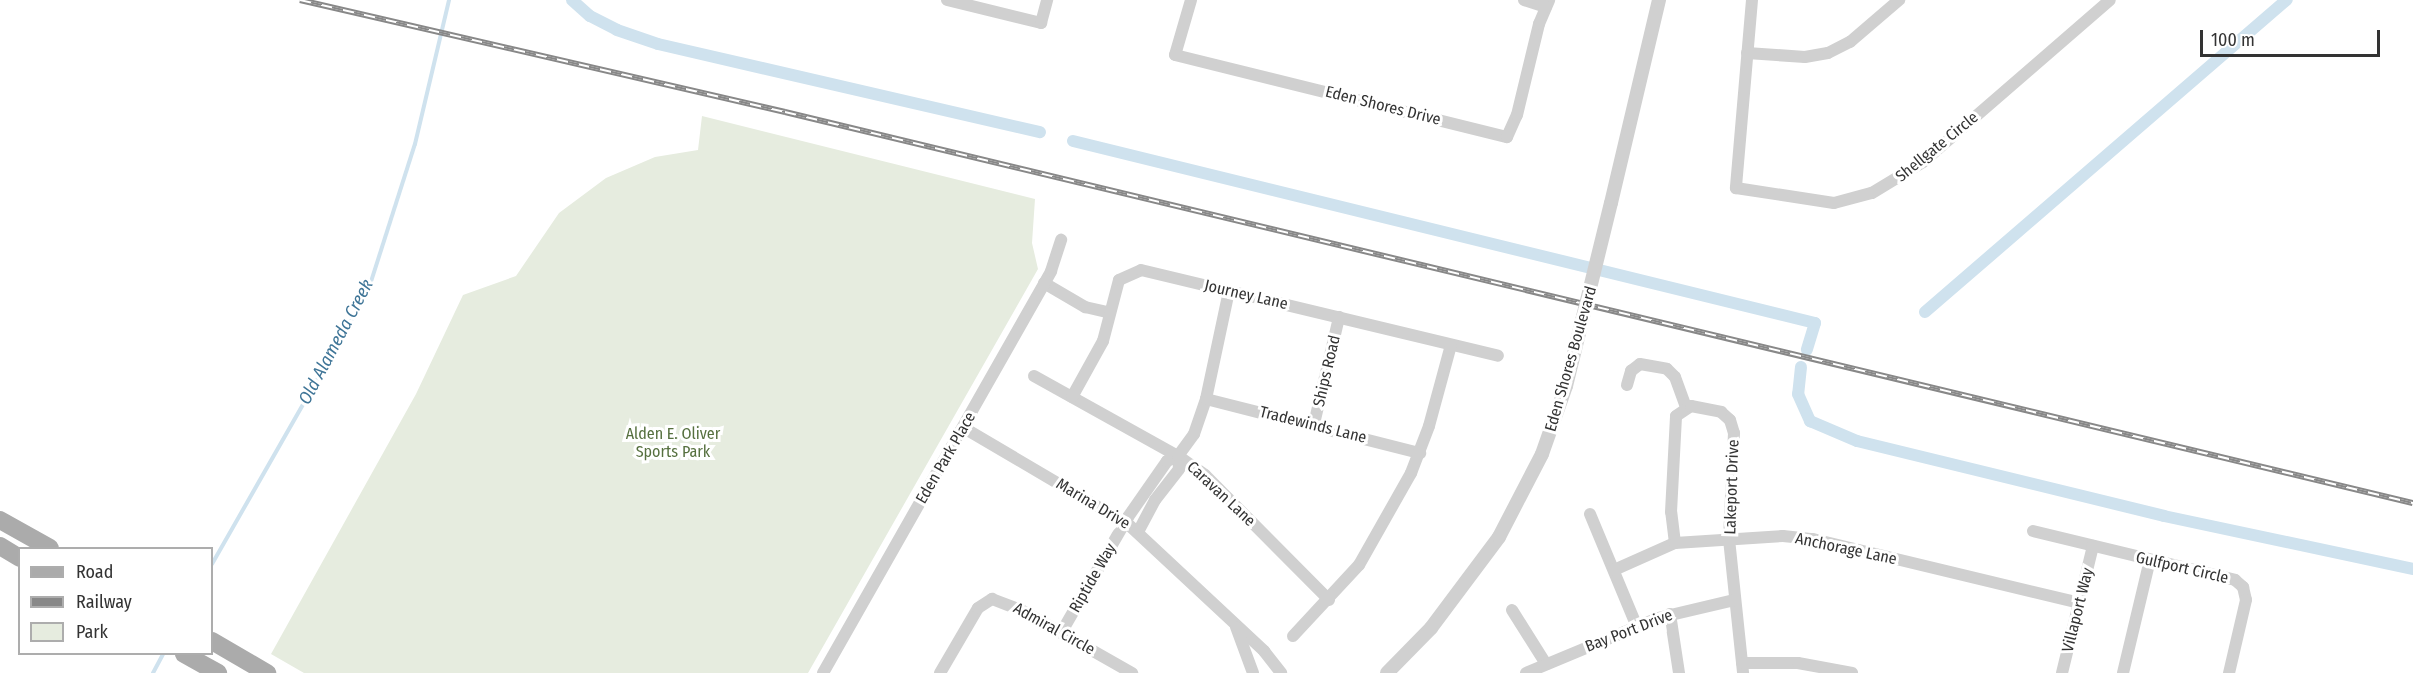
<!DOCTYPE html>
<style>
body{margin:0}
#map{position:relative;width:2413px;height:673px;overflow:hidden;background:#fff;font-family:"Fira Sans Condensed",sans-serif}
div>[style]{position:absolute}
.green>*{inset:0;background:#e6ecdf}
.stream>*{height:4px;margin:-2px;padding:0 2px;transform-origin:2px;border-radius:2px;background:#cfe2ee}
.canal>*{height:12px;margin:-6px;padding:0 6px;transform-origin:6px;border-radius:6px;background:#cfe2ee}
.minor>*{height:12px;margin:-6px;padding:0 6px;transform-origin:6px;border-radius:6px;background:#d0d0d0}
.tertiary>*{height:14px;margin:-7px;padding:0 7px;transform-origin:7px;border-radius:7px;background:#d0d0d0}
.primary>*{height:18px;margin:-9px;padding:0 9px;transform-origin:9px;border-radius:9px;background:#ababab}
.rail>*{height:6px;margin-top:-3px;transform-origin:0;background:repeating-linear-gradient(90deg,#fff 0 11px,#888 0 22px);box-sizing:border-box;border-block:2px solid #888}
.tertiary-bridge>*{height:14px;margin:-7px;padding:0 7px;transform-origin:7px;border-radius:7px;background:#d0d0d0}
span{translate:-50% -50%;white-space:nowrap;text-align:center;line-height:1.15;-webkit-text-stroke:6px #fff;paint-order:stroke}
.street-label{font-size:16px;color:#333}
.park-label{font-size:16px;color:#56703f}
.water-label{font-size:18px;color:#3f7597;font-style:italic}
.legend{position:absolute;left:18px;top:547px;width:195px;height:108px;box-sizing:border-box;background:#fff;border:2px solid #adadad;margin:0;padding:8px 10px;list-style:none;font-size:18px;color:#333}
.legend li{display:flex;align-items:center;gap:12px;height:30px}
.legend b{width:30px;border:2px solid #adadad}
.scale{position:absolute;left:2200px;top:30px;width:180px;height:27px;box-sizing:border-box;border:3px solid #333;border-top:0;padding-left:8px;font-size:18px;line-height:21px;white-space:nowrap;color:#333;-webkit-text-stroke:4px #fff;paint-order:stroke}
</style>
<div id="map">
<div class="green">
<div style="clip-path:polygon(702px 116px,1035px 199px,1032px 243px,1038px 269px,808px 673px,304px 673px,271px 654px,416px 394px,463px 295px,516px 276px,559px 213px,606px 178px,655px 157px,698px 150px)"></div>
</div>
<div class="stream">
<div style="left:212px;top:564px;width:314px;rotate:-60.3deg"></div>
<div style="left:368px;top:291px;width:154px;rotate:-72.3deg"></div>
<div style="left:415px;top:144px;width:148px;rotate:-76.7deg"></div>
<div style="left:153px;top:673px;width:21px;rotate:-62deg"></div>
</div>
<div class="canal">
<div style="left:572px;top:0;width:24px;rotate:42deg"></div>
<div style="left:590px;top:16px;width:30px;rotate:27deg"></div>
<div style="left:617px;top:30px;width:43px;rotate:18.9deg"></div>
<div style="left:658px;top:44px;width:392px;rotate:13deg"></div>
<div style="left:1073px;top:141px;width:764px;rotate:13.78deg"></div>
<div style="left:1815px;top:323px;width:28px;rotate:107deg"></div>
<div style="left:1925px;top:312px;width:478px;rotate:-40.8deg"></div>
<div style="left:1801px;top:367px;width:27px;rotate:96deg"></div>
<div style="left:1798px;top:394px;width:30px;rotate:66deg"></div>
<div style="left:1810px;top:421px;width:51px;rotate:23.1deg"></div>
<div style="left:1857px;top:441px;width:316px;rotate:13.7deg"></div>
<div style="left:2164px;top:516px;width:255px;rotate:12deg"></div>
</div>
<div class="minor">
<div style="left:947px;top:0;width:97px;rotate:13.7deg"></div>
<div style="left:1041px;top:23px;width:24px;rotate:-75deg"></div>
<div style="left:1191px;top:0;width:57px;rotate:106.2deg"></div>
<div style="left:1175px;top:55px;width:342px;rotate:13.9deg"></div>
<div style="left:1507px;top:137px;width:24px;rotate:-66deg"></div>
<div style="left:1517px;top:115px;width:94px;rotate:-76.4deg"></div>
<div style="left:1539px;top:24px;width:26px;rotate:-67deg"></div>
<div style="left:1524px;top:0;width:23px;rotate:18deg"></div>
<div style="left:1752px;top:0;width:189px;rotate:94.9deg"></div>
<div style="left:1736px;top:188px;width:99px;rotate:8.7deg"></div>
<div style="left:1834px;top:203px;width:39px;rotate:-15deg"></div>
<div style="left:1872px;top:193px;width:60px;rotate:-31.3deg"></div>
<div style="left:1923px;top:162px;width:247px;rotate:-40.9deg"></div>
<div style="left:1747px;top:53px;width:58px;rotate:3.9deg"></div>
<div style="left:1805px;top:57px;width:23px;rotate:-10deg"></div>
<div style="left:1828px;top:53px;width:25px;rotate:-27deg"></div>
<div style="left:1850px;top:42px;width:65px;rotate:-40.6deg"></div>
<div style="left:1044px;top:283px;width:48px;rotate:30.3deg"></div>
<div style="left:1085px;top:307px;width:23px;rotate:13deg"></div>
<div style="left:1034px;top:376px;width:165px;rotate:29.1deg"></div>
<div style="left:1178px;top:456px;width:33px;rotate:35deg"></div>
<div style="left:1205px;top:475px;width:176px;rotate:45.2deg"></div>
<div style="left:1627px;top:385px;width:15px;rotate:-74deg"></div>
<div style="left:1631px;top:371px;width:11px;rotate:-38deg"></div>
<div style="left:1640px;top:364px;width:27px;rotate:10deg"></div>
<div style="left:1667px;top:369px;width:11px;rotate:45deg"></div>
<div style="left:1675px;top:377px;width:32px;rotate:70deg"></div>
<div style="left:1072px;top:397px;width:64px;rotate:-61deg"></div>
<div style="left:1103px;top:341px;width:63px;rotate:-75.3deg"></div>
<div style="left:1119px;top:280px;width:24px;rotate:-24deg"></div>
<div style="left:1141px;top:270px;width:367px;rotate:13.5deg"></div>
<div style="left:1206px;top:399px;width:221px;rotate:14.2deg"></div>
<div style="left:1314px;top:424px;width:110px;rotate:-76.8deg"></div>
<div style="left:964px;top:428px;width:191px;rotate:30.5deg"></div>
<div style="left:1129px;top:525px;width:185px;rotate:43deg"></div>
<div style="left:1264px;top:651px;width:28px;rotate:52deg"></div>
<div style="left:1590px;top:514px;width:122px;rotate:67.4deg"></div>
<div style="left:2033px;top:531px;width:208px;rotate:13.6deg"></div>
<div style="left:2235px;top:580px;width:11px;rotate:41deg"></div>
<div style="left:2243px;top:587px;width:13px;rotate:77deg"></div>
<div style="left:2246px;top:600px;width:75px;rotate:103.1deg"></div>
<div style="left:1138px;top:532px;width:36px;rotate:-62deg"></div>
<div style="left:1155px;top:500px;width:39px;rotate:-52deg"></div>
<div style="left:1179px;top:469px;width:13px;rotate:-94deg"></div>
<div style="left:1675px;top:543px;width:31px;rotate:-97deg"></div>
<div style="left:1671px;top:512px;width:96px;rotate:-87deg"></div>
<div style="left:1676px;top:416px;width:18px;rotate:-34deg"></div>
<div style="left:1691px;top:406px;width:31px;rotate:11deg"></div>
<div style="left:1721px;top:412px;width:12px;rotate:42deg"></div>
<div style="left:1730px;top:420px;width:14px;rotate:73deg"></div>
<div style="left:1734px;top:433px;width:106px;rotate:92.7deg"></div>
<div style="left:1729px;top:539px;width:135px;rotate:84deg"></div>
<div style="left:1614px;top:570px;width:67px;rotate:-23.9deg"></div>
<div style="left:1675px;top:543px;width:108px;rotate:-3.7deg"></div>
<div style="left:1783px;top:536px;width:30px;rotate:6deg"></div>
<div style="left:1813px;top:539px;width:275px;rotate:13.5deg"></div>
<div style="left:1512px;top:610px;width:64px;rotate:57.8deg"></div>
<div style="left:1670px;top:614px;width:60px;rotate:81.3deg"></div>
<div style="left:1236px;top:627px;width:49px;rotate:69.7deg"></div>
<div style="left:1061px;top:633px;width:134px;rotate:-60deg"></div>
<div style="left:1128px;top:517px;width:68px;rotate:-55.1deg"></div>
<div style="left:1167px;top:461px;width:12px;rotate:-24deg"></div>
<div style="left:1178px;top:456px;width:27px;rotate:-54deg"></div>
<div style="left:1194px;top:434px;width:37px;rotate:-71deg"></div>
<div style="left:1206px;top:399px;width:110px;rotate:-78deg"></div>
<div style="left:1293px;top:636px;width:97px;rotate:-47.1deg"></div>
<div style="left:1359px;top:565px;width:106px;rotate:-60.5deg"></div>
<div style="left:1411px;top:473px;width:50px;rotate:-69deg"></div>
<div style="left:1429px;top:426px;width:84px;rotate:-74.8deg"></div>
<div style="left:1742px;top:663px;width:56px"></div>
<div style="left:1798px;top:663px;width:55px;rotate:10.5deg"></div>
<div style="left:823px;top:673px;width:462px;rotate:-60.4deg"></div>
<div style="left:1051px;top:271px;width:33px;rotate:-72deg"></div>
<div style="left:940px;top:673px;width:75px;rotate:-59.7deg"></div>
<div style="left:978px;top:608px;width:17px;rotate:-33deg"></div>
<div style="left:992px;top:599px;width:31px;rotate:21deg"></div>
<div style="left:1021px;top:610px;width:128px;rotate:29.6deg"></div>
<div style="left:1526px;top:673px;width:143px;rotate:-22.6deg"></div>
<div style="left:1658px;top:618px;width:79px;rotate:-13.2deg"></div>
<div style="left:2062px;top:673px;width:131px;rotate:-76.3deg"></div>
<div style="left:2123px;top:673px;width:116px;rotate:-76.6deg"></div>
</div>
<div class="tertiary">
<div style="left:1611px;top:203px;width:209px;rotate:-76.7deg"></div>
<div style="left:1387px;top:673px;width:63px;rotate:-45.6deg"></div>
<div style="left:1431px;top:628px;width:114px;rotate:-53.2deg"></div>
<div style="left:1499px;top:537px;width:93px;rotate:-62.6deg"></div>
<div style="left:1542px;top:454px;width:72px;rotate:-70.6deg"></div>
</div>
<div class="primary">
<div style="left:0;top:520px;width:57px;rotate:29.2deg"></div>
<div style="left:0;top:546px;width:23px;rotate:31deg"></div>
<div style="left:212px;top:641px;width:64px;rotate:30.2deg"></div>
<div style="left:184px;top:654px;width:39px;rotate:29deg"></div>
</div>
<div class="rail">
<div style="left:300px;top:0;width:498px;rotate:13deg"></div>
<div style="left:785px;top:112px;width:1674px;rotate:13.51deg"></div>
</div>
<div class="tertiary-bridge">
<div style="left:1566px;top:386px;width:188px;rotate:-76.2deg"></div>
</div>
<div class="street-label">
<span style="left:1383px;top:106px;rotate:14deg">Eden Shores Drive</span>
<span style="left:1937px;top:147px;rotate:-39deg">Shellgate Circle</span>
<span style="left:1246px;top:295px;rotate:13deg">Journey Lane</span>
<span style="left:1571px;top:359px;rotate:-74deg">Eden Shores Boulevard</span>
<span style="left:1327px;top:371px;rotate:-77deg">Ships Road</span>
<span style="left:1313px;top:425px;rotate:14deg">Tradewinds Lane</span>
<span style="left:946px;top:458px;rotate:-60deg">Eden Park Place</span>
<span style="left:1732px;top:487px;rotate:-88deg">Lakeport Drive</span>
<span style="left:1221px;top:494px;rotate:43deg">Caravan Lane</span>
<span style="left:1093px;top:504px;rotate:31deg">Marina Drive</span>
<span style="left:1846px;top:549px;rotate:12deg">Anchorage Lane</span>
<span style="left:2182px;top:568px;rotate:13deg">Gulfport Circle</span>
<span style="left:1093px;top:578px;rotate:-60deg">Riptide Way</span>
<span style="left:2078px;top:610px;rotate:-76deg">Villaport Way</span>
<span style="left:1054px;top:629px;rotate:29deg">Admiral Circle</span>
<span style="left:1629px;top:631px;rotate:-21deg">Bay Port Drive</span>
</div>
<div class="park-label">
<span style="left:673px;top:443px">Alden E. Oliver<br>Sports Park</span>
</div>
<div class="water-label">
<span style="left:336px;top:342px;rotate:-62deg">Old Alameda Creek</span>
</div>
<ul class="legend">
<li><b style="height:8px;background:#ababab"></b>Road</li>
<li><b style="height:8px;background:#888"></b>Railway</li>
<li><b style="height:16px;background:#e6ecdf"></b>Park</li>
</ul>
<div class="scale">100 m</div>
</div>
